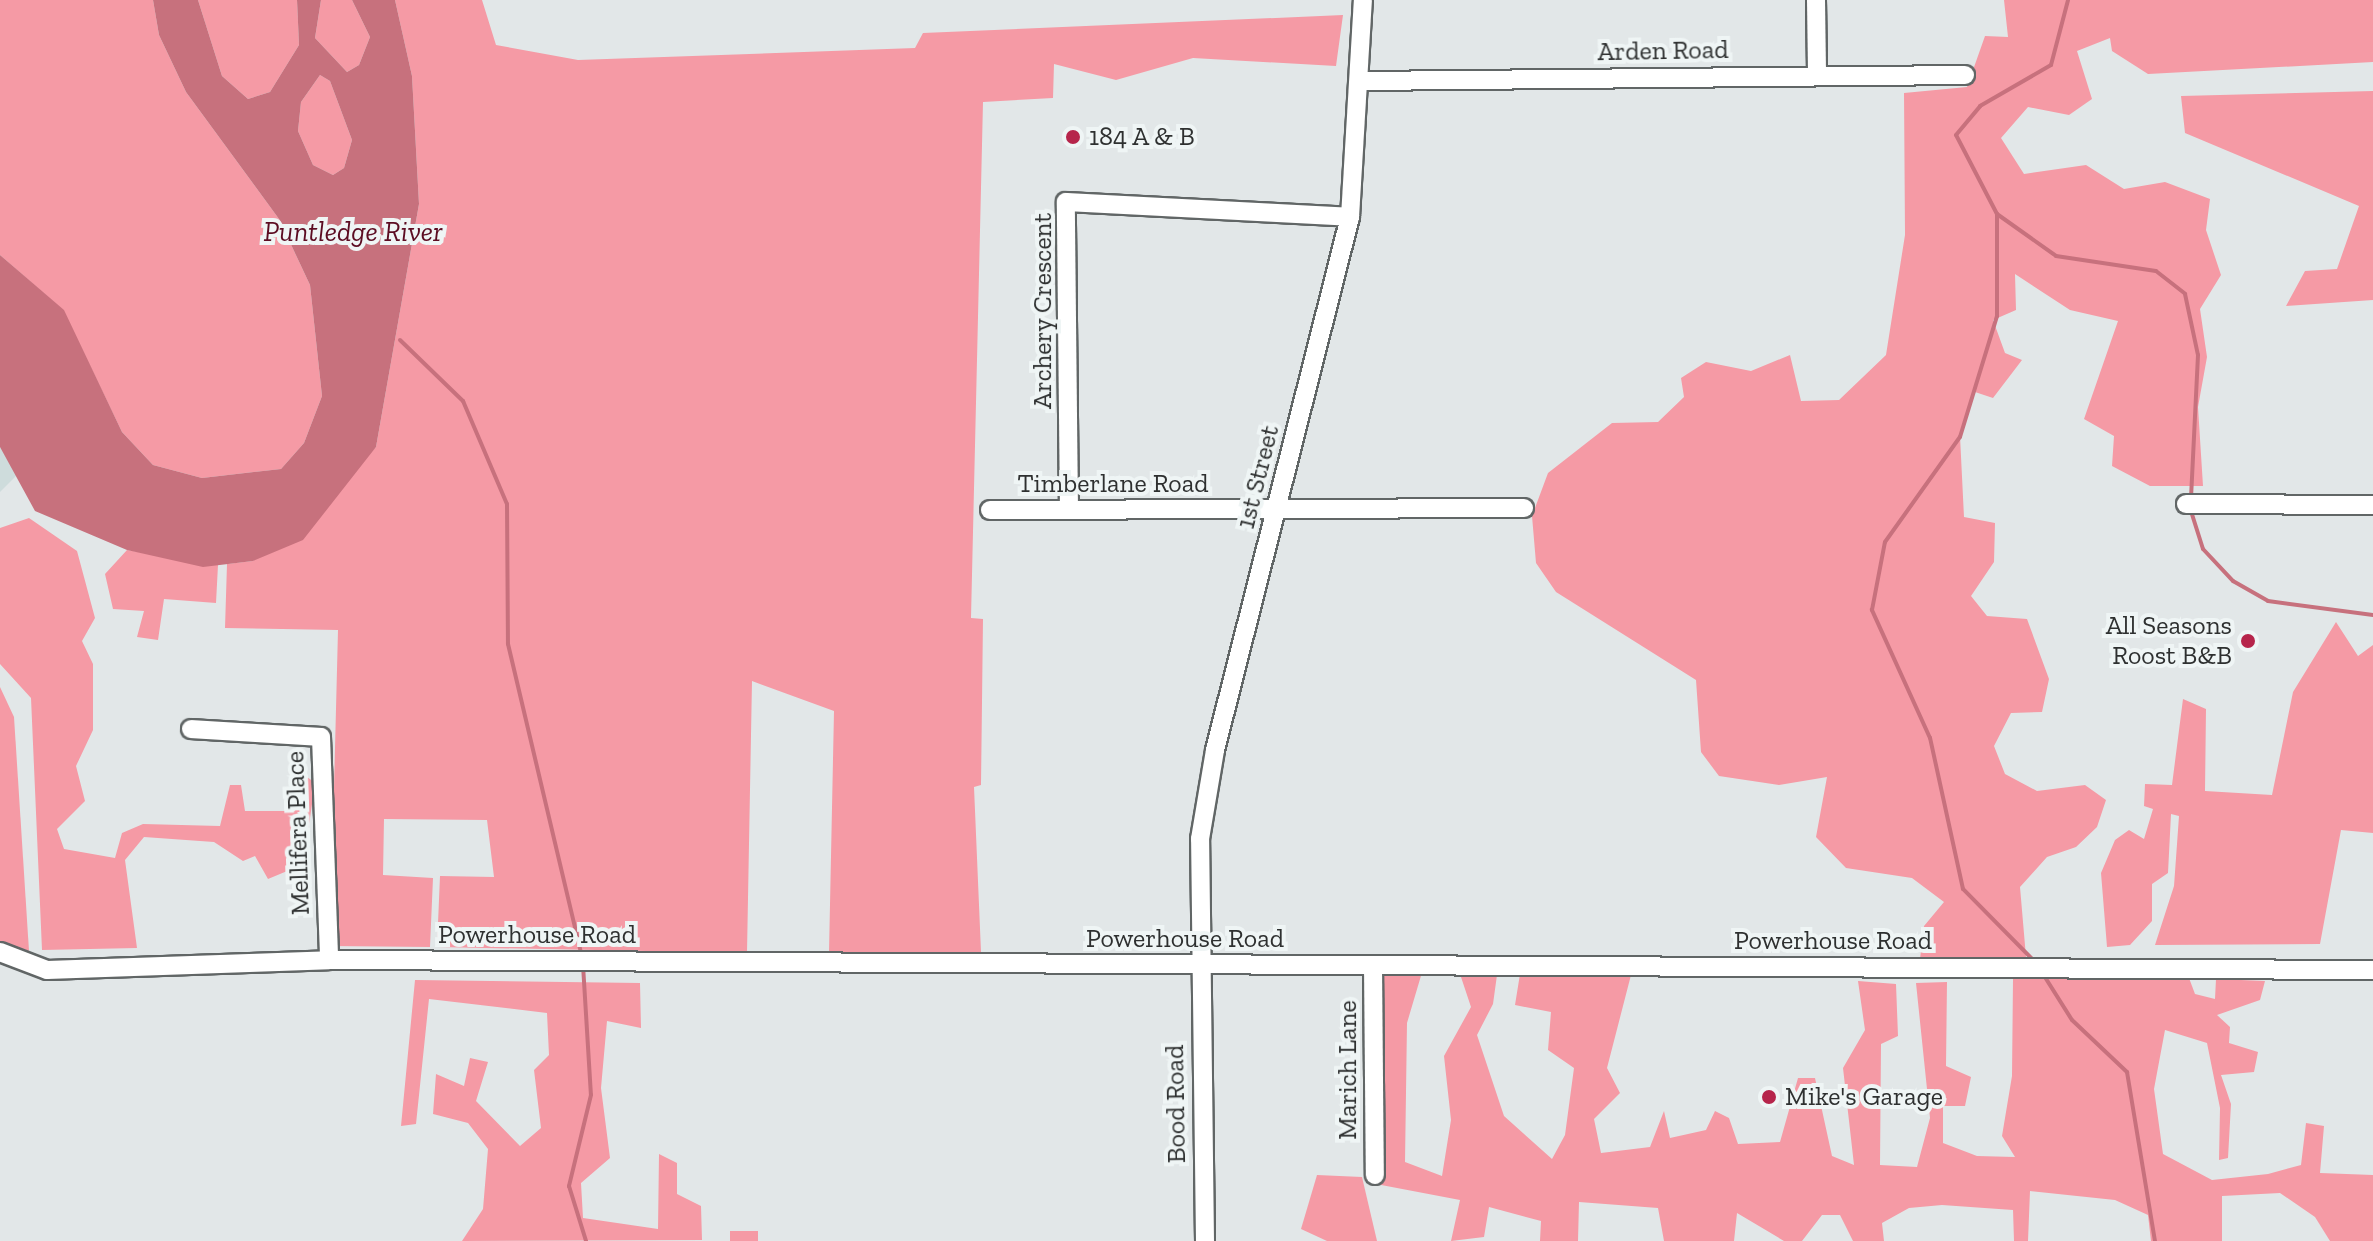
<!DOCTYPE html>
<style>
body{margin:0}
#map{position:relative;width:2373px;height:1241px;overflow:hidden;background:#e2e7e8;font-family:"Zilla Slab",serif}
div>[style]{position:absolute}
.built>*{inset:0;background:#cedcdc}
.forest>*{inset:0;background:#f59aa5;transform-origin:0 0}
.water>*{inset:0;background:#c7717d}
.stream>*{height:4px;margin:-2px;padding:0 2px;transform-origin:2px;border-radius:2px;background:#c7717d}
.roads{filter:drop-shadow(2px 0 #616666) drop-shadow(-2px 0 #616666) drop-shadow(0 2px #616666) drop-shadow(0 -2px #616666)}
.minor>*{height:18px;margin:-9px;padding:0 9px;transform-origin:9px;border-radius:9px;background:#fff}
.dots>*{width:22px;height:22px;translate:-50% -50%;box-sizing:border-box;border:4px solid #eff5f5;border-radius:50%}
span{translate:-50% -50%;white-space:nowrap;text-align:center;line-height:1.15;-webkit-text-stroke:8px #eff5f5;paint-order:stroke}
.street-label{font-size:26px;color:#2e3030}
.poi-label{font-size:26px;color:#2e3030}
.left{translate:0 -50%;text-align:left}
.right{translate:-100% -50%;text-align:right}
.water-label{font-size:28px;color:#5c0c22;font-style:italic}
</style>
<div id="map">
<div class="built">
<div style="clip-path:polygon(0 447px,19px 473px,0 492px)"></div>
</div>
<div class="forest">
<div style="clip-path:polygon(0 0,153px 0,159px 35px,186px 92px,279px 219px,310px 285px,322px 396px,304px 443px,281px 469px,202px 478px,153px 465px,122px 432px,63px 310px,0 255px)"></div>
<div style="clip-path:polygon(198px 0,297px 0,299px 45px,270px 92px,248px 99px,222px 76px)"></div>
<div style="clip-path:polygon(321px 0,352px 0,370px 37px,359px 65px,347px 72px,315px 38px)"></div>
<div style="clip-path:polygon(395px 0,482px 0,496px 45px,578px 60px,915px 48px,923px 33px,1343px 15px,1336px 66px,1193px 58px,1116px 80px,1054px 64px,1053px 98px,983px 102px,971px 618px,983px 619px,981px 785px,974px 787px,981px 952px,829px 953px,834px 711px,752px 681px,747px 953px,437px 947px,440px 876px,494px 877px,487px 820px,384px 819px,383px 875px,433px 878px,430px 947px,330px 946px,338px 630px,225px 628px,227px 564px,253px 561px,376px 447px,419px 204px,412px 76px)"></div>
<div style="clip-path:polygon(2004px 0,2373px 0,2373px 62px,2148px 74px,2112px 51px,2110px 38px,2077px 51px,2092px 99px,2069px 115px,2028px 107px,2001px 138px,2024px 174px,2086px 165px,2124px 189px,2165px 182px,2210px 199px,2206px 230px,2221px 275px,2200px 309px,2207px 357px,2198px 407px,2203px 486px,2150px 486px,2112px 466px,2114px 436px,2084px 419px,2118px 321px,2070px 310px,2015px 274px,2016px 310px,1993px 320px,2005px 353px,2022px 360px,1993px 398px,1975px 392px,1960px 436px,1964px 517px,1995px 523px,1994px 562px,1971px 596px,1987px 616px,2027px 619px,2049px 679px,2042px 712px,2011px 713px,1994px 746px,2005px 774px,2037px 791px,2085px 785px,2106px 800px,2097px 827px,2076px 847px,2047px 857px,2020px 887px,2026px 957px,1920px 959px,1924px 926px,1944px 902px,1912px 878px,1846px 868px,1816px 837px,1827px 777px,1779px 785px,1719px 776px,1701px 752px,1696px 680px,1556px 592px,1536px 563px,1532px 516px,1548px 473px,1612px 423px,1658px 422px,1684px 397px,1681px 378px,1706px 362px,1751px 371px,1790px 355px,1801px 401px,1839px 400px,1886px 355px,1905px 235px,1904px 93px,1967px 87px,1985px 36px,2008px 37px)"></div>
<div style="clip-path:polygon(320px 75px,330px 81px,352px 140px,344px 168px,333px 175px,313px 165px,298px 131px,301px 102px)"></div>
<div style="clip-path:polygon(2373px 91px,2373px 300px,2286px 306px,2305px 271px,2337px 269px,2359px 206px,2185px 133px,2181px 96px)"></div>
<div style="clip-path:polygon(29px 518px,77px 551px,95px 618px,82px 641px,93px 664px,93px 730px,76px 766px,85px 801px,57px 829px,64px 849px,115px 858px,122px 833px,143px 824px,220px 826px,230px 785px,241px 785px,245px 811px,295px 811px,302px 773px,315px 783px,306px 846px,292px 869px,268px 879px,255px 856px,243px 861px,214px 842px,144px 837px,125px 860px,137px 948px,42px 950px,31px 698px,0 664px,0 528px)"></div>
<div style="clip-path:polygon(127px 550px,218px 565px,216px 603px,164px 599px,158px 640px,137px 637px,144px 611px,113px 609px,105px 574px)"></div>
<div style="clip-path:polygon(2336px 622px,2358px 656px,2373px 645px,2373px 833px,2341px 830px,2320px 944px,2155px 945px,2174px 886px,2179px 816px,2171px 814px,2168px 873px,2152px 884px,2152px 921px,2130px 945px,2107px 947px,2101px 873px,2115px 840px,2129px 830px,2144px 839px,2153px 809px,2144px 806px,2145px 784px,2172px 785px,2183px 699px,2206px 709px,2205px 791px,2272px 795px,2293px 692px)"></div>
<div style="clip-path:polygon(0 687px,14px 717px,29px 951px,0 941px)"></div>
<div style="clip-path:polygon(1423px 969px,1407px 1023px,1405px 1162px,1442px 1176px,1451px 1120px,1444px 1056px,1471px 1007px,1460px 974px,1497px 975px,1493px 1004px,1477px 1035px,1504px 1116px,1552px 1159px,1565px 1135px,1574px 1068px,1548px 1050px,1551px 1012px,1515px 1005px,1520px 974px,1631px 975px,1607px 1068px,1620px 1093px,1594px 1119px,1601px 1153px,1650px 1147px,1664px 1111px,1670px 1138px,1706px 1130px,1715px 1111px,1729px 1118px,1738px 1144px,1780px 1142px,1798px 1078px,1815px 1078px,1832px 1156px,1854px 1165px,1843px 1068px,1865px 1030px,1858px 981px,1896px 984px,1898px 1036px,1881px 1044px,1880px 1165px,1917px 1167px,1930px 1118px,1916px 983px,1947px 982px,1946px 1066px,1971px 1077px,1965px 1106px,1943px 1106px,1943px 1143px,1977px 1156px,2015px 1157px,2002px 1136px,2012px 1076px,2013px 979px,2189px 978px,2195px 994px,2215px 999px,2216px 979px,2265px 981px,2260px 1000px,2217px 1015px,2230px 1027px,2229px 1043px,2258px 1052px,2254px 1072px,2221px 1075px,2231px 1104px,2228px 1158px,2219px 1160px,2220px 1108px,2207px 1043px,2165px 1030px,2154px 1089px,2163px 1154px,2212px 1180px,2268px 1174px,2301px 1165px,2306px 1123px,2324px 1126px,2320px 1173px,2373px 1175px,2373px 1241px,2330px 1241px,2315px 1217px,2280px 1193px,2222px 1196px,2222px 1241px,2151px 1241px,2148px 1215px,2115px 1200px,2030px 1191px,2028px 1241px,2014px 1241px,2013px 1210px,1942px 1205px,1909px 1208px,1882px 1223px,1884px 1241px,1853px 1241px,1840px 1215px,1822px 1215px,1802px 1241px,1784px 1241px,1737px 1213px,1734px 1241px,1664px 1241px,1658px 1208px,1579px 1202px,1578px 1241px,1540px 1241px,1541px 1221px,1489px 1207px,1484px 1237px,1451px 1241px,1460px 1200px,1376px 1184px,1380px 976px)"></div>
<div style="clip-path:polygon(415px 980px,640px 983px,641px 1028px,607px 1021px,601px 1088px,610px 1158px,581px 1183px,583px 1218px,658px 1229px,659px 1154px,677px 1163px,677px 1194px,701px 1206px,702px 1240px,462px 1241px,483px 1209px,488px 1149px,468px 1123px,433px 1114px,436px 1074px,464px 1086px,470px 1058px,488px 1062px,476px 1101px,520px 1146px,541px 1128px,534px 1070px,549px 1055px,547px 1013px,429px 999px,416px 1124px,401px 1126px)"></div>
<div style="clip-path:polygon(1317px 1175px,1362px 1177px,1377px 1241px,1327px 1241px,1301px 1229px)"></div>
<div style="left:730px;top:1231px;width:28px;height:11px"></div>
</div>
<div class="water">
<div style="clip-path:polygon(evenodd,153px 0,198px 0,222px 76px,248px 99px,270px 92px,299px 45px,297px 0,321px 0,315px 38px,347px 72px,359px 65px,370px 37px,352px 0,395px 0,412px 76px,419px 204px,376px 447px,303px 540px,253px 561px,203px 567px,127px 550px,35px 511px,0 447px,0 255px,64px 310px,122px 432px,153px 465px,202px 478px,281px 469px,304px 443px,322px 396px,310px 285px,279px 219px,186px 92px,159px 35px,153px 0,320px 75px,330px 81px,352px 140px,344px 168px,333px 175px,313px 165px,298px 131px,301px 102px,320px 75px)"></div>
</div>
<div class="stream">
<div style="left:1997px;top:214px;width:72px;rotate:35.4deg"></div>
<div style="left:2056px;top:256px;width:101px;rotate:8.5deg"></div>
<div style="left:2156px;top:271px;width:37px;rotate:38deg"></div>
<div style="left:2185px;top:294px;width:62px;rotate:78deg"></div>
<div style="left:2198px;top:355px;width:144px;rotate:92.8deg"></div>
<div style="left:400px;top:340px;width:88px;rotate:44.1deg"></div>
<div style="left:463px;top:401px;width:112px;rotate:66.9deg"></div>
<div style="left:507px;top:504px;width:140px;rotate:89.6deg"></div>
<div style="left:508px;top:644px;width:321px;rotate:76.7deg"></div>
<div style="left:2190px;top:508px;width:43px;rotate:72.4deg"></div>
<div style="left:2203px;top:549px;width:44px;rotate:46.8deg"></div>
<div style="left:2233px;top:581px;width:40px;rotate:29.7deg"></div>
<div style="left:2268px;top:601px;width:106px;rotate:7.6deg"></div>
<div style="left:2036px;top:963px;width:104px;rotate:-134.6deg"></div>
<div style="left:1963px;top:889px;width:155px;rotate:-102.3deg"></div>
<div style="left:1930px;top:738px;width:141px;rotate:-114.4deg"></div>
<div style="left:1872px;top:610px;width:69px;rotate:-79.2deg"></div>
<div style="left:1885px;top:542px;width:129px;rotate:-54.5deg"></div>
<div style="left:1960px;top:437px;width:127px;rotate:-73deg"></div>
<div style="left:1997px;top:316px;width:102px;rotate:-90deg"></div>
<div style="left:1997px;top:214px;width:89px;rotate:-117.4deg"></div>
<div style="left:1956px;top:135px;width:38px;rotate:-50deg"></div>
<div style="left:1980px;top:106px;width:82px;rotate:-30deg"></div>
<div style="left:2051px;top:65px;width:67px;rotate:-75.3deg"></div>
<div style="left:583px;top:965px;width:130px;rotate:86.5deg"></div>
<div style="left:591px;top:1095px;width:94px;rotate:103.6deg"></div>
<div style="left:569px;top:1186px;width:58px;rotate:72.8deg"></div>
<div style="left:2043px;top:974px;width:54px;rotate:57.8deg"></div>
<div style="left:2072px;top:1020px;width:76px;rotate:43.4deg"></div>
<div style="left:2127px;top:1072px;width:171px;rotate:80.6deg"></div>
</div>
<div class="roads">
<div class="minor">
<div style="left:1816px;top:0;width:75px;rotate:89.2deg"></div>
<div style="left:1362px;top:81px;width:603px;rotate:-0.57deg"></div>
<div style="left:2186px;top:504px;width:187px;rotate:0.3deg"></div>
<div style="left:990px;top:510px;width:534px;rotate:-0.21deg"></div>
<div style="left:1069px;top:510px;width:308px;rotate:-90.6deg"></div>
<div style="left:1066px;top:202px;width:284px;rotate:3deg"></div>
<div style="left:191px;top:729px;width:130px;rotate:3.5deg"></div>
<div style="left:321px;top:737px;width:223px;rotate:87.9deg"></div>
<div style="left:0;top:952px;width:50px;rotate:21deg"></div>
<div style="left:47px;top:970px;width:282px;rotate:-2deg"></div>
<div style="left:329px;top:960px;width:2044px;rotate:0.28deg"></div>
<div style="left:1373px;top:965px;width:210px;rotate:89.5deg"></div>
<div style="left:1205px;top:1241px;width:402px;rotate:-90.7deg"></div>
<div style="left:1200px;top:839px;width:90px;rotate:-80.4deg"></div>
<div style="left:1215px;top:750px;width:550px;rotate:-75.79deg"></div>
<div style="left:1350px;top:217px;width:217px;rotate:-86.6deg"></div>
</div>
</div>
<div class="dots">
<div style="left:1073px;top:137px;background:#b6254b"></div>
<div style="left:2248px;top:641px;background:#b6254b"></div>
<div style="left:1769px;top:1097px;background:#b6254b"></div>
</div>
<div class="street-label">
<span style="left:1663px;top:51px;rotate:-1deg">Arden Road</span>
<span style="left:1043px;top:311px;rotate:-90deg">Archery Crescent</span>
<span style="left:1258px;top:477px;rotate:-76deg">1st Street</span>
<span style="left:1113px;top:484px">Timberlane Road</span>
<span style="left:298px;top:833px;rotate:-92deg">Mellifera Place</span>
<span style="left:537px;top:935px">Powerhouse Road</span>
<span style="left:1185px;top:939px">Powerhouse Road</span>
<span style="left:1833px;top:941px">Powerhouse Road</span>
<span style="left:1348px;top:1070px;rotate:-90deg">Marich Lane</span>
<span style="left:1176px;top:1104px;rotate:-91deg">Bood Road</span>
</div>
<div class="poi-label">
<span class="left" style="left:1089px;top:137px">184 A &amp; B</span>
<span class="right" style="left:2232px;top:641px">All Seasons<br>Roost B&amp;B</span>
<span class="left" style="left:1785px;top:1097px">Mike's Garage</span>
</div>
<div class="water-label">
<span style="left:353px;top:232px">Puntledge River</span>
</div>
</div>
